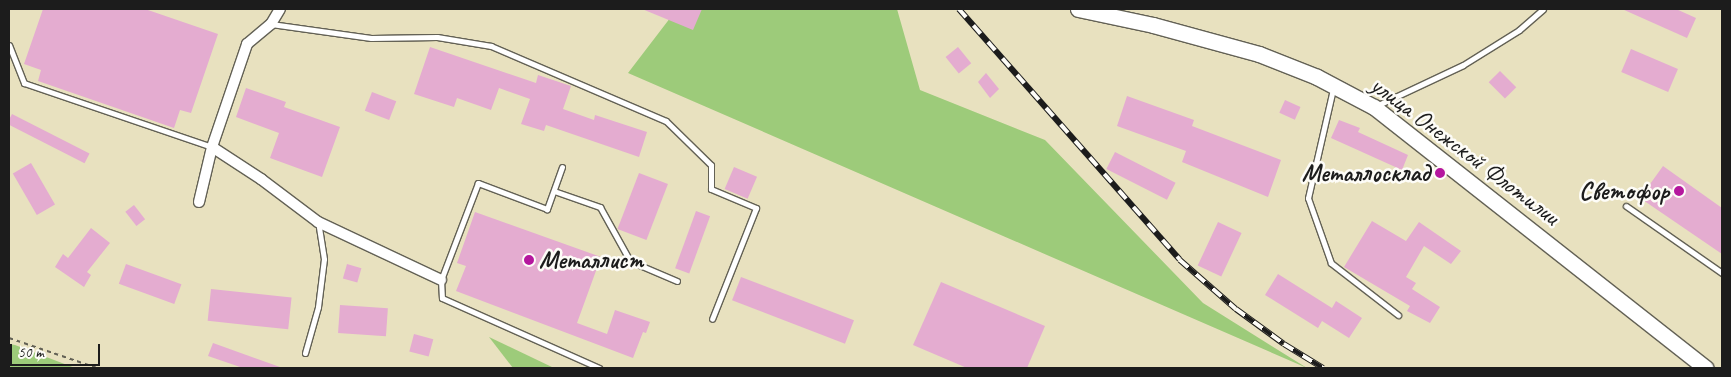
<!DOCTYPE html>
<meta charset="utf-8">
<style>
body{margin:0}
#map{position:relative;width:1731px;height:377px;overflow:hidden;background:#e8e1bf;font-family:Caveat,sans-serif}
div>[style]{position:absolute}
.green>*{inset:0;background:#9dcb7a}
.building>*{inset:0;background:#e4acd0;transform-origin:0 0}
.path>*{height:2px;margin-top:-1px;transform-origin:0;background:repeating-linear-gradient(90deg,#636155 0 4px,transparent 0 8px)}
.roads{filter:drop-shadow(1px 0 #636155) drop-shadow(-1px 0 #636155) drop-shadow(0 1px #636155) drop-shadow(0 -1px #636155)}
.service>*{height:5px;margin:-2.5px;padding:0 2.5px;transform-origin:2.5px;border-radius:2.5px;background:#fff}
.minor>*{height:10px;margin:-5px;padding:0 5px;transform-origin:5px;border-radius:5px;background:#fff}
.secondary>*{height:15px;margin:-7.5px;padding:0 7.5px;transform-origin:7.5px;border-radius:7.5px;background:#fff}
.rail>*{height:5.5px;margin-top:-2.75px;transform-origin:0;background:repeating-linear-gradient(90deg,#fdfcf7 0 11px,#1c1c1c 0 22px);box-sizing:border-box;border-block:1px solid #1c1c1c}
.dots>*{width:14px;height:14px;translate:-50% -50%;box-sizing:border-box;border:2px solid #fdfcf7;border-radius:50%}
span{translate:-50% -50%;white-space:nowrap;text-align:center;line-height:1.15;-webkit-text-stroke:5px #fdfcf7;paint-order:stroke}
.street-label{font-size:25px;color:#1c1c1c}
.poi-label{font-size:25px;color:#1c1c1c;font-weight:700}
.right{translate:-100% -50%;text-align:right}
.left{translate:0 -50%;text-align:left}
.frame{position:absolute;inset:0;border:10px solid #1c1c1c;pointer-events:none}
.scale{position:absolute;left:10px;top:344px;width:90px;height:22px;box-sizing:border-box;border:2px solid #1c1c1c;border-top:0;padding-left:6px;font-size:15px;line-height:18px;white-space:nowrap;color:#1c1c1c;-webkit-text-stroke:4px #fdfcf7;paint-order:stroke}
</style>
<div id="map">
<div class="green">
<div style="clip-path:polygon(677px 9px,897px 9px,920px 90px,1045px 140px,1203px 303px,1307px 368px,628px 73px)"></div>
<div style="clip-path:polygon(489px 337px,554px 368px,513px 368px)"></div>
<div style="clip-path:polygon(9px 344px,15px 345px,75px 368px,9px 368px)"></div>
</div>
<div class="building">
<div style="clip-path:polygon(43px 9px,145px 9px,218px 34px,191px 113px,180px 110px,174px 128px,38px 81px,41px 70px,24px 64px)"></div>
<div style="clip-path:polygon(642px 9px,702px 9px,693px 30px)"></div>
<div style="clip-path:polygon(1622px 9px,1676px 9px,1696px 18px,1687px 38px)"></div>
<div style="clip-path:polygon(430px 47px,536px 83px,538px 75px,571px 86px,563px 109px,594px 120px,595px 115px,647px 132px,639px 157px,546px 125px,544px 131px,521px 124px,530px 99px,499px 88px,491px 110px,457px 98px,454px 107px,414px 94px)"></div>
<div style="left:958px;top:47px;width:21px;height:16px;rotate:51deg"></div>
<div style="left:1631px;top:49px;width:51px;height:25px;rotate:23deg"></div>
<div style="left:1500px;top:71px;width:23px;height:16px;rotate:45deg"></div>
<div style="clip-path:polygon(986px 73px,999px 89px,990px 98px,978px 82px)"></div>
<div style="clip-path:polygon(246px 88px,286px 102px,284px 107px,340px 127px,322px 177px,270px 158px,279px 133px,236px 117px)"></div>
<div style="left:372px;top:92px;width:26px;height:20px;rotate:21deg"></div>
<div style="clip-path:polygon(1127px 96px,1194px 120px,1192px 126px,1281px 160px,1268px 197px,1182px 162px,1186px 151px,1117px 126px)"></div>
<div style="left:1285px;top:100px;width:17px;height:14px;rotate:24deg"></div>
<div style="left:12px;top:114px;width:87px;height:11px;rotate:27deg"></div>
<div style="clip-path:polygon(1339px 120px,1360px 128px,1358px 132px,1408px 155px,1402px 170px,1331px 138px)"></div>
<div style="left:1115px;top:152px;width:68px;height:19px;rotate:27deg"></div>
<div style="left:31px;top:163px;width:48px;height:21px;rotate:60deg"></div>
<div style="clip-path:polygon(1663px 166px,1722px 208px,1722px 254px,1640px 198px)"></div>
<div style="left:734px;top:167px;width:25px;height:24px;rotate:23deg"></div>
<div style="left:639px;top:173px;width:31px;height:60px;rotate:21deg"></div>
<div style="left:134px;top:205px;width:18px;height:11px;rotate:52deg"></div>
<div style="left:696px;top:211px;width:15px;height:61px;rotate:20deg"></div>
<div style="clip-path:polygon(475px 212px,601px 257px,577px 323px,607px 334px,615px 310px,650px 322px,646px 333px,643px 332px,633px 358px,456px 291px,466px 266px,457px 263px)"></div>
<div style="clip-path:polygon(1372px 221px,1406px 241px,1419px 222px,1461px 251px,1451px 264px,1424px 246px,1406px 277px,1416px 283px,1412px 289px,1440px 307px,1430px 323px,1407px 311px,1410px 306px,1344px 267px)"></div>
<div style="left:1218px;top:222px;width:26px;height:48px;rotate:25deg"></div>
<div style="clip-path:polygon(91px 228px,110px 243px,87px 272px,91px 275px,84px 287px,55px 267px,63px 254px,68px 258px)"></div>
<div style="left:126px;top:264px;width:59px;height:21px;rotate:20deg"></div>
<div style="left:347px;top:264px;width:15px;height:15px;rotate:16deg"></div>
<div style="clip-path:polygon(1278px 274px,1332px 308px,1336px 301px,1362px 318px,1349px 338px,1322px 321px,1318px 328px,1265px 295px)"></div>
<div style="left:741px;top:277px;width:121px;height:25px;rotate:21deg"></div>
<div style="clip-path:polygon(941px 282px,1045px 326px,1027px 368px,967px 368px,913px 345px)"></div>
<div style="left:211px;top:289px;width:81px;height:32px;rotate:6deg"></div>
<div style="left:340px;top:305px;width:48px;height:28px;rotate:4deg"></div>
<div style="left:414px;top:334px;width:20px;height:18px;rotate:15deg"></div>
<div style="clip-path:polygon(213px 343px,280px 367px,280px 368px,243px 368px,208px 356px)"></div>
</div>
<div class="path">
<div style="left:9px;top:338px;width:93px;rotate:18.8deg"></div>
</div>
<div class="roads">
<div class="service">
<div style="left:271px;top:24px;width:101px;rotate:8deg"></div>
<div style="left:371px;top:38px;width:66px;rotate:-0.9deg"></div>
<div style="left:437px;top:37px;width:55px;rotate:9.5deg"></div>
<div style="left:491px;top:46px;width:190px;rotate:23.2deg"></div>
<div style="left:666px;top:121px;width:63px;rotate:44.4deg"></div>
<div style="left:711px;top:165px;width:24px;rotate:90deg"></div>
<div style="left:711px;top:189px;width:49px;rotate:22.9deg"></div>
<div style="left:756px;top:208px;width:119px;rotate:111.6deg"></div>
<div style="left:9px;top:45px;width:41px;rotate:68.5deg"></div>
<div style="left:24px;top:83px;width:199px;rotate:18.8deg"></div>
<div style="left:1333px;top:89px;width:112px;rotate:102.9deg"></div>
<div style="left:1308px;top:198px;width:69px;rotate:70.5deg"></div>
<div style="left:1331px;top:263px;width:85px;rotate:37.8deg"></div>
<div style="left:1376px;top:106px;width:96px;rotate:-25.2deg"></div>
<div style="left:1463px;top:65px;width:66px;rotate:-32deg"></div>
<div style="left:1519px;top:30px;width:32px;rotate:-41deg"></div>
<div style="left:562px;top:167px;width:45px;rotate:109.7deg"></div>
<div style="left:547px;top:209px;width:74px;rotate:-159.4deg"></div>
<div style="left:478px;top:183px;width:104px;rotate:110.9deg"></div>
<div style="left:441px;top:280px;width:18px;rotate:87deg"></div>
<div style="left:442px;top:298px;width:172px;rotate:24deg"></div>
<div style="left:554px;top:191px;width:49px;rotate:19.2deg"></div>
<div style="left:600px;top:207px;width:62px;rotate:60.9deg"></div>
<div style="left:630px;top:261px;width:51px;rotate:23.1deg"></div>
<div style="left:1626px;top:206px;width:117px;rotate:34.9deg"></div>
<div style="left:305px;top:353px;width:48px;rotate:-74.2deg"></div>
<div style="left:318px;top:307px;width:48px;rotate:-82.9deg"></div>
<div style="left:324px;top:259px;width:37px;rotate:-99deg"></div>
</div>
<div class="minor">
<div style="left:212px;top:147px;width:59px;rotate:33.1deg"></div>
<div style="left:261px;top:179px;width:71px;rotate:37deg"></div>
<div style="left:318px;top:222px;width:136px;rotate:25.2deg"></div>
<div style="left:199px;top:202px;width:57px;rotate:-76.7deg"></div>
<div style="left:212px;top:147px;width:109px;rotate:-71.2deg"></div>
<div style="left:247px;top:44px;width:31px;rotate:-40deg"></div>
<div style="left:271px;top:24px;width:17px;rotate:-59deg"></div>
</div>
<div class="secondary">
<div style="left:1078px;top:9px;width:77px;rotate:12deg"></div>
<div style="left:1153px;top:25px;width:110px;rotate:15.3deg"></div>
<div style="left:1259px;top:54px;width:62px;rotate:21.6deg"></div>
<div style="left:1317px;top:77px;width:64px;rotate:27.8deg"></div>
<div style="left:1374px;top:107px;width:422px;rotate:38.2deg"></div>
</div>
</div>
<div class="rail">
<div style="left:959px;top:9px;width:334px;rotate:48.6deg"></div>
<div style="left:1180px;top:260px;width:74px;rotate:41.2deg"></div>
<div style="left:1236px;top:309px;width:59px;rotate:36.1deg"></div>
<div style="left:1284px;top:344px;width:46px;rotate:31.6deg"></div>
</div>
<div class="dots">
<div style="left:1440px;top:173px;background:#b5179e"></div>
<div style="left:1679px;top:191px;background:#b5179e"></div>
<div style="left:529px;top:260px;background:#b5179e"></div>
</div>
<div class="street-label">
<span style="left:1465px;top:151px;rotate:37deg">улица Онежской Флотилии</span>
</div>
<div class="poi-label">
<span class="right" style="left:1430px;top:173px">Металлосклад</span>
<span class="right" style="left:1669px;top:191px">Светофор</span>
<span class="left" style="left:539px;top:260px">Металлист</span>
</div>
<div class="frame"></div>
<div class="scale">50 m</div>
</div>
